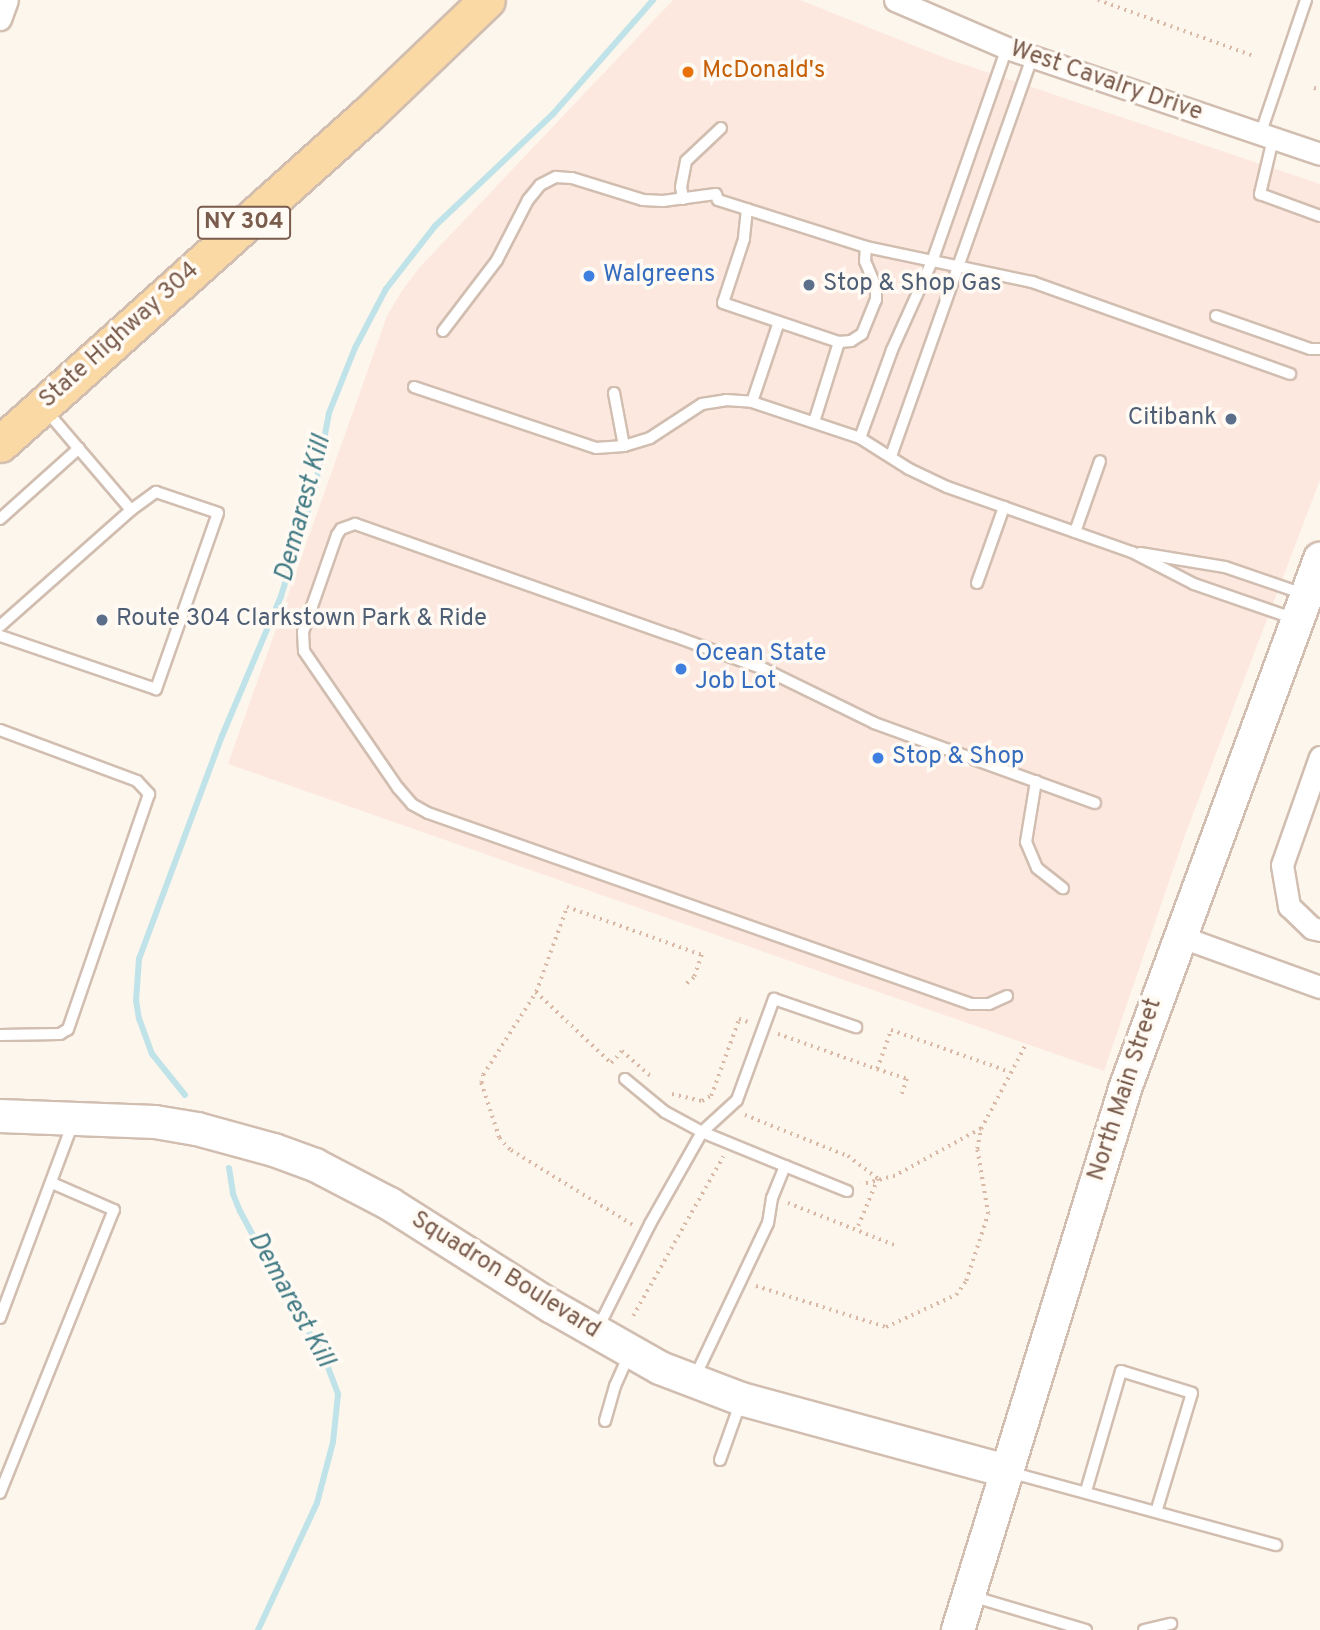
<!DOCTYPE html>
<style>
body{margin:0}
#map{position:relative;width:1320px;height:1630px;overflow:hidden;background:#fdf6ec;font-family:Overpass,sans-serif}
div>[style]{position:absolute}
.commercial>*{inset:0;background:#fde8e0}
.stream>*{height:6px;margin:-3px;padding:0 3px;transform-origin:3px;border-radius:3px;background:#bfe3e8}
.path>*{height:3.5px;margin-top:-1.75px;transform-origin:0;background:repeating-linear-gradient(90deg,#d9b8a5 0 2px,transparent 0 7px)}
.roads{filter:drop-shadow(2px 0 #d1beb0) drop-shadow(-2px 0 #d1beb0) drop-shadow(0 2px #d1beb0) drop-shadow(0 -2px #d1beb0)}
.lane>*{height:10px;margin:-5px;padding:0 5px;transform-origin:5px;border-radius:5px;background:#fff}
.street>*{height:21px;margin:-10.5px;padding:0 10.5px;transform-origin:10.5px;border-radius:10.5px;background:#fff}
.secondary>*{height:32px;margin:-16px;padding:0 16px;transform-origin:16px;border-radius:16px;background:#fff}
.primary>*{height:35px;margin:-17.5px;padding:0 17.5px;transform-origin:17.5px;border-radius:17.5px;background:#fbd9a5}
.dots>*{width:19px;height:19px;translate:-50% -50%;box-sizing:border-box;border:4px solid #fffaf3;border-radius:50%}
span{translate:-50% -50%;white-space:nowrap;text-align:center;line-height:1.15;-webkit-text-stroke:7px #fffaf3;paint-order:stroke}
.shield-label span{padding:2px 5px;background:#fffaf3;border:2px solid;border-radius:5px;-webkit-text-stroke-width:0}
.shield-label{font-size:23px;color:#7a5c4d;font-weight:700}
.food-label{font-size:24px;color:#c56008}
.left{translate:0 -50%;text-align:left}
.street-label{font-size:24px;color:#7a5c4d}
.shop-label{font-size:24px;color:#366cbe}
.service-label{font-size:24px;color:#4e5e75}
.right{translate:-100% -50%;text-align:right}
.water-label{font-size:26px;color:#437c86;font-style:italic}
</style>
<div id="map">
<div class="commercial">
<div style="clip-path:polygon(673px 0,800px 0,945px 58px,1320px 184px,1320px 480px,1185px 835px,1104px 1071px,228px 764px,387px 316px,401px 292px,419px 268px)"></div>
</div>
<div class="stream">
<div style="left:185px;top:1095px;width:53px;rotate:-128.8deg"></div>
<div style="left:152px;top:1054px;width:37px;rotate:-110deg"></div>
<div style="left:139px;top:1019px;width:18px;rotate:-99deg"></div>
<div style="left:136px;top:1001px;width:42px;rotate:-85.9deg"></div>
<div style="left:139px;top:959px;width:238px;rotate:-69.6deg"></div>
<div style="left:222px;top:736px;width:152px;rotate:-67.1deg"></div>
<div style="left:281px;top:596px;width:113px;rotate:-72.5deg"></div>
<div style="left:315px;top:488px;width:76px;rotate:-79.4deg"></div>
<div style="left:329px;top:413px;width:70px;rotate:-68.2deg"></div>
<div style="left:355px;top:348px;width:67px;rotate:-62.3deg"></div>
<div style="left:386px;top:289px;width:80px;rotate:-52.1deg"></div>
<div style="left:435px;top:226px;width:163px;rotate:-43.5deg"></div>
<div style="left:553px;top:114px;width:152px;rotate:-48.7deg"></div>
<div style="left:229px;top:1168px;width:26px;rotate:81deg"></div>
<div style="left:233px;top:1194px;width:18px;rotate:68deg"></div>
<div style="left:240px;top:1211px;width:87px;rotate:62deg"></div>
<div style="left:281px;top:1288px;width:78px;rotate:57.5deg"></div>
<div style="left:323px;top:1354px;width:43px;rotate:69.4deg"></div>
<div style="left:338px;top:1394px;width:48px;rotate:95.9deg"></div>
<div style="left:333px;top:1442px;width:63px;rotate:104.7deg"></div>
<div style="left:317px;top:1503px;width:140px;rotate:114.9deg"></div>
</div>
<div class="path">
<div style="left:1098px;top:0;width:163px;rotate:19.8deg"></div>
<div style="left:1314px;top:88px;width:6px;rotate:18deg"></div>
<div style="left:536px;top:992px;width:103px;rotate:43.4deg"></div>
<div style="left:611px;top:1063px;width:16px;rotate:-47deg"></div>
<div style="left:622px;top:1051px;width:41px;rotate:41.1deg"></div>
<div style="left:778px;top:1034px;width:105px;rotate:19.5deg"></div>
<div style="left:877px;top:1069px;width:41px;rotate:-70.3deg"></div>
<div style="left:891px;top:1030px;width:126px;rotate:19.4deg"></div>
<div style="left:877px;top:1069px;width:32px;rotate:18deg"></div>
<div style="left:907px;top:1079px;width:16px;rotate:108deg"></div>
<div style="left:672px;top:1094px;width:31px;rotate:13deg"></div>
<div style="left:702px;top:1101px;width:10px;rotate:-29deg"></div>
<div style="left:711px;top:1096px;width:82px;rotate:-70deg"></div>
<div style="left:739px;top:1019px;width:9px;rotate:18deg"></div>
<div style="left:745px;top:1115px;width:111px;rotate:21.7deg"></div>
<div style="left:848px;top:1156px;width:38px;rotate:37deg"></div>
<div style="left:878px;top:1179px;width:55px;rotate:112.4deg"></div>
<div style="left:981px;top:1129px;width:96px;rotate:-62.1deg"></div>
<div style="left:788px;top:1203px;width:114px;rotate:21.6deg"></div>
<div style="left:632px;top:1225px;width:143px;rotate:-148.4deg"></div>
<div style="left:510px;top:1150px;width:16px;rotate:-133deg"></div>
<div style="left:499px;top:1138px;width:58px;rotate:-108.1deg"></div>
<div style="left:481px;top:1083px;width:8px;rotate:-76deg"></div>
<div style="left:483px;top:1075px;width:98px;rotate:-57.4deg"></div>
<div style="left:536px;top:992px;width:90px;rotate:-70deg"></div>
<div style="left:567px;top:907px;width:143px;rotate:19.6deg"></div>
<div style="left:702px;top:955px;width:24px;rotate:109deg"></div>
<div style="left:694px;top:978px;width:14px;rotate:141deg"></div>
<div style="left:756px;top:1286px;width:136px;rotate:17.5deg"></div>
<div style="left:886px;top:1327px;width:77px;rotate:-24.6deg"></div>
<div style="left:956px;top:1295px;width:17px;rotate:-54deg"></div>
<div style="left:966px;top:1281px;width:71px;rotate:-71.8deg"></div>
<div style="left:988px;top:1214px;width:66px;rotate:-99.6deg"></div>
<div style="left:977px;top:1149px;width:20px;rotate:-79deg"></div>
<div style="left:981px;top:1129px;width:98px;rotate:151.3deg"></div>
<div style="left:895px;top:1176px;width:35px;rotate:165deg"></div>
<div style="left:633px;top:1316px;width:183px;rotate:-60.5deg"></div>
</div>
<div class="roads">
<div class="lane">
<div style="left:1260px;top:135px;width:143px;rotate:-71.2deg"></div>
<div style="left:1273px;top:139px;width:57px;rotate:103.3deg"></div>
<div style="left:1260px;top:194px;width:64px;rotate:20.1deg"></div>
<div style="left:683px;top:199px;width:12px;rotate:-99deg"></div>
<div style="left:681px;top:187px;width:26px;rotate:-79deg"></div>
<div style="left:686px;top:161px;width:48px;rotate:-43.3deg"></div>
<div style="left:747px;top:209px;width:30px;rotate:96deg"></div>
<div style="left:744px;top:239px;width:67px;rotate:108.2deg"></div>
<div style="left:723px;top:303px;width:122px;rotate:18.6deg"></div>
<div style="left:839px;top:342px;width:12px;rotate:-5deg"></div>
<div style="left:851px;top:341px;width:13px;rotate:-32deg"></div>
<div style="left:862px;top:334px;width:37px;rotate:-68deg"></div>
<div style="left:876px;top:300px;width:13px;rotate:-90deg"></div>
<div style="left:876px;top:287px;width:28px;rotate:-113deg"></div>
<div style="left:865px;top:261px;width:14px;rotate:-86deg"></div>
<div style="left:1216px;top:316px;width:100px;rotate:19.3deg"></div>
<div style="left:1310px;top:349px;width:10px"></div>
<div style="left:443px;top:331px;width:89px;rotate:-52.7deg"></div>
<div style="left:497px;top:260px;width:68px;rotate:-62.7deg"></div>
<div style="left:528px;top:200px;width:19px;rotate:-51deg"></div>
<div style="left:540px;top:185px;width:18px;rotate:-27deg"></div>
<div style="left:556px;top:177px;width:16px;rotate:4deg"></div>
<div style="left:572px;top:178px;width:74px;rotate:17.2deg"></div>
<div style="left:643px;top:200px;width:20px;rotate:3deg"></div>
<div style="left:663px;top:201px;width:53px;rotate:-7.5deg"></div>
<div style="left:716px;top:194px;width:6px;rotate:72deg"></div>
<div style="left:718px;top:200px;width:155px;rotate:17.6deg"></div>
<div style="left:866px;top:247px;width:170px;rotate:11.9deg"></div>
<div style="left:1032px;top:282px;width:274px;rotate:19.6deg"></div>
<div style="left:414px;top:387px;width:192px;rotate:18.5deg"></div>
<div style="left:596px;top:448px;width:28px;rotate:-4deg"></div>
<div style="left:624px;top:446px;width:27px;rotate:-17deg"></div>
<div style="left:650px;top:438px;width:62px;rotate:-33.2deg"></div>
<div style="left:702px;top:404px;width:24px;rotate:-9deg"></div>
<div style="left:726px;top:400px;width:26px;rotate:4deg"></div>
<div style="left:752px;top:402px;width:114px;rotate:18.4deg"></div>
<div style="left:860px;top:438px;width:58px;rotate:32.3deg"></div>
<div style="left:909px;top:469px;width:42px;rotate:25.3deg"></div>
<div style="left:947px;top:487px;width:196px;rotate:19.4deg"></div>
<div style="left:1132px;top:552px;width:70px;rotate:27.3deg"></div>
<div style="left:1194px;top:584px;width:107px;rotate:19.1deg"></div>
<div style="left:614px;top:393px;width:54px;rotate:79.3deg"></div>
<div style="left:752px;top:402px;width:84px;rotate:-71.4deg"></div>
<div style="left:44px;top:408px;width:134px;rotate:49.5deg"></div>
<div style="left:814px;top:422px;width:84px;rotate:-72.6deg"></div>
<div style="left:860px;top:438px;width:94px;rotate:-70deg"></div>
<div style="left:892px;top:350px;width:100px;rotate:-65.7deg"></div>
<div style="left:933px;top:259px;width:224px;rotate:-70.7deg"></div>
<div style="left:891px;top:456px;width:423px;rotate:-70.5deg"></div>
<div style="left:0;top:519px;width:106px;rotate:-41.9deg"></div>
<div style="left:1075px;top:532px;width:75px;rotate:-70.6deg"></div>
<div style="left:1140px;top:553px;width:86px;rotate:9.4deg"></div>
<div style="left:1225px;top:567px;width:83px;rotate:18.9deg"></div>
<div style="left:977px;top:583px;width:81px;rotate:-70.4deg"></div>
<div style="left:0;top:626px;width:175px;rotate:-41.5deg"></div>
<div style="left:131px;top:510px;width:31px;rotate:-36deg"></div>
<div style="left:156px;top:492px;width:65px;rotate:18.7deg"></div>
<div style="left:218px;top:513px;width:187px;rotate:109.4deg"></div>
<div style="left:156px;top:689px;width:165px;rotate:-161.2deg"></div>
<div style="left:0;top:730px;width:146px;rotate:20.4deg"></div>
<div style="left:137px;top:781px;width:18px;rotate:47deg"></div>
<div style="left:149px;top:794px;width:249px;rotate:109deg"></div>
<div style="left:68px;top:1029px;width:9px;rotate:148deg"></div>
<div style="left:60px;top:1034px;width:60px;rotate:179deg"></div>
<div style="left:1036px;top:781px;width:62px;rotate:99.3deg"></div>
<div style="left:1026px;top:842px;width:28px;rotate:67deg"></div>
<div style="left:1037px;top:868px;width:33px;rotate:38deg"></div>
<div style="left:1007px;top:996px;width:20px;rotate:156deg"></div>
<div style="left:989px;top:1004px;width:18px;rotate:180deg"></div>
<div style="left:971px;top:1004px;width:576px;rotate:-160.62deg"></div>
<div style="left:428px;top:813px;width:18px;rotate:-151deg"></div>
<div style="left:412px;top:804px;width:21px;rotate:-131deg"></div>
<div style="left:398px;top:788px;width:166px;rotate:-124.5deg"></div>
<div style="left:304px;top:651px;width:19px;rotate:-93deg"></div>
<div style="left:303px;top:632px;width:103px;rotate:-70.7deg"></div>
<div style="left:337px;top:535px;width:7px;rotate:-56deg"></div>
<div style="left:341px;top:529px;width:15px;rotate:-20deg"></div>
<div style="left:355px;top:524px;width:335px;rotate:19.4deg"></div>
<div style="left:671px;top:635px;width:99px;rotate:20.1deg"></div>
<div style="left:764px;top:669px;width:123px;rotate:26.1deg"></div>
<div style="left:874px;top:723px;width:235px;rotate:19.9deg"></div>
<div style="left:625px;top:1079px;width:52px;rotate:39.5deg"></div>
<div style="left:665px;top:1112px;width:42px;rotate:28.4deg"></div>
<div style="left:702px;top:1132px;width:90px;rotate:22.3deg"></div>
<div style="left:785px;top:1166px;width:35px;rotate:112deg"></div>
<div style="left:772px;top:1198px;width:25px;rotate:99deg"></div>
<div style="left:768px;top:1223px;width:173px;rotate:115.4deg"></div>
<div style="left:785px;top:1166px;width:67px;rotate:22deg"></div>
<div style="left:0;top:1318px;width:208px;rotate:-69.5deg"></div>
<div style="left:597px;top:1330px;width:119px;rotate:-63.4deg"></div>
<div style="left:650px;top:1224px;width:106px;rotate:-60.5deg"></div>
<div style="left:702px;top:1132px;width:47px;rotate:-42.4deg"></div>
<div style="left:737px;top:1100px;width:108px;rotate:-69.9deg"></div>
<div style="left:774px;top:999px;width:87px;rotate:18.9deg"></div>
<div style="left:605px;top:1421px;width:36px;rotate:-74deg"></div>
<div style="left:615px;top:1386px;width:34px;rotate:-66deg"></div>
<div style="left:720px;top:1460px;width:63px;rotate:-70.4deg"></div>
<div style="left:1009px;top:1472px;width:277px;rotate:15.3deg"></div>
<div style="left:1086px;top:1491px;width:125px;rotate:-73.7deg"></div>
<div style="left:1121px;top:1371px;width:74px;rotate:17.2deg"></div>
<div style="left:1192px;top:1393px;width:124px;rotate:106.8deg"></div>
<div style="left:0;top:1493px;width:305px;rotate:-68.1deg"></div>
<div style="left:114px;top:1210px;width:68px;rotate:-156.5deg"></div>
<div style="left:971px;top:1596px;width:120px;rotate:16.5deg"></div>
<div style="left:1144px;top:1630px;width:28px;rotate:-13deg"></div>
</div>
<div class="street">
<div style="left:895px;top:0;width:122px;rotate:23.2deg"></div>
<div style="left:1007px;top:48px;width:330px;rotate:18.7deg"></div>
<div style="left:0;top:19px;width:20px;rotate:-70deg"></div>
<div style="left:1320px;top:757px;width:114px;rotate:109.4deg"></div>
<div style="left:1282px;top:865px;width:42px;rotate:80.3deg"></div>
<div style="left:1289px;top:906px;width:32px;rotate:44deg"></div>
<div style="left:1312px;top:928px;width:8px;rotate:14deg"></div>
<div style="left:1179px;top:936px;width:150px;rotate:19.9deg"></div>
</div>
<div class="secondary">
<div style="left:0;top:1116px;width:155px;rotate:2.2deg"></div>
<div style="left:155px;top:1122px;width:43px;rotate:9.5deg"></div>
<div style="left:197px;top:1129px;width:80px;rotate:15.3deg"></div>
<div style="left:274px;top:1150px;width:44px;rotate:20.1deg"></div>
<div style="left:315px;top:1165px;width:85px;rotate:27.5deg"></div>
<div style="left:390px;top:1204px;width:191px;rotate:32.4deg"></div>
<div style="left:551px;top:1306px;width:125px;rotate:29.6deg"></div>
<div style="left:660px;top:1368px;width:87px;rotate:20.9deg"></div>
<div style="left:741px;top:1399px;width:275px;rotate:15.2deg"></div>
<div style="left:958px;top:1630px;width:569px;rotate:-72.84deg"></div>
<div style="left:1126px;top:1086px;width:562px;rotate:-69.79deg"></div>
</div>
<div class="primary">
<div style="left:0;top:444px;width:493px;rotate:-41.9deg"></div>
<div style="left:367px;top:115px;width:166px;rotate:-43.8deg"></div>
</div>
</div>
<div class="dots">
<div style="left:688px;top:72px;background:#e8710a"></div>
<div style="left:589px;top:276px;background:#3f7fe0"></div>
<div style="left:809px;top:285px;background:#5c6f8a"></div>
<div style="left:1231px;top:419px;background:#5c6f8a"></div>
<div style="left:102px;top:620px;background:#5c6f8a"></div>
<div style="left:681px;top:669px;background:#3f7fe0"></div>
<div style="left:878px;top:758px;background:#3f7fe0"></div>
</div>
<div class="shield-label">
<span style="left:244px;top:223px">NY 304</span>
</div>
<div class="food-label">
<span class="left" style="left:702px;top:72px">McDonald's</span>
</div>
<div class="street-label">
<span style="left:1106px;top:82px;rotate:19deg">West Cavalry Drive</span>
<span style="left:120px;top:336px;rotate:-42deg">State Highway 304</span>
<span style="left:1126px;top:1090px;rotate:-72deg">North Main Street</span>
<span style="left:505px;top:1276px;rotate:32deg">Squadron Boulevard</span>
</div>
<div class="shop-label">
<span class="left" style="left:603px;top:276px">Walgreens</span>
<span class="left" style="left:695px;top:669px">Ocean State<br>Job Lot</span>
<span class="left" style="left:892px;top:758px">Stop &amp; Shop</span>
</div>
<div class="service-label">
<span class="left" style="left:823px;top:285px">Stop &amp; Shop Gas</span>
<span class="right" style="left:1217px;top:419px">Citibank</span>
<span class="left" style="left:116px;top:620px">Route 304 Clarkstown Park &amp; Ride</span>
</div>
<div class="water-label">
<span style="left:304px;top:509px;rotate:-75deg">Demarest Kill</span>
<span style="left:290px;top:1300px;rotate:61deg">Demarest Kill</span>
</div>
</div>
